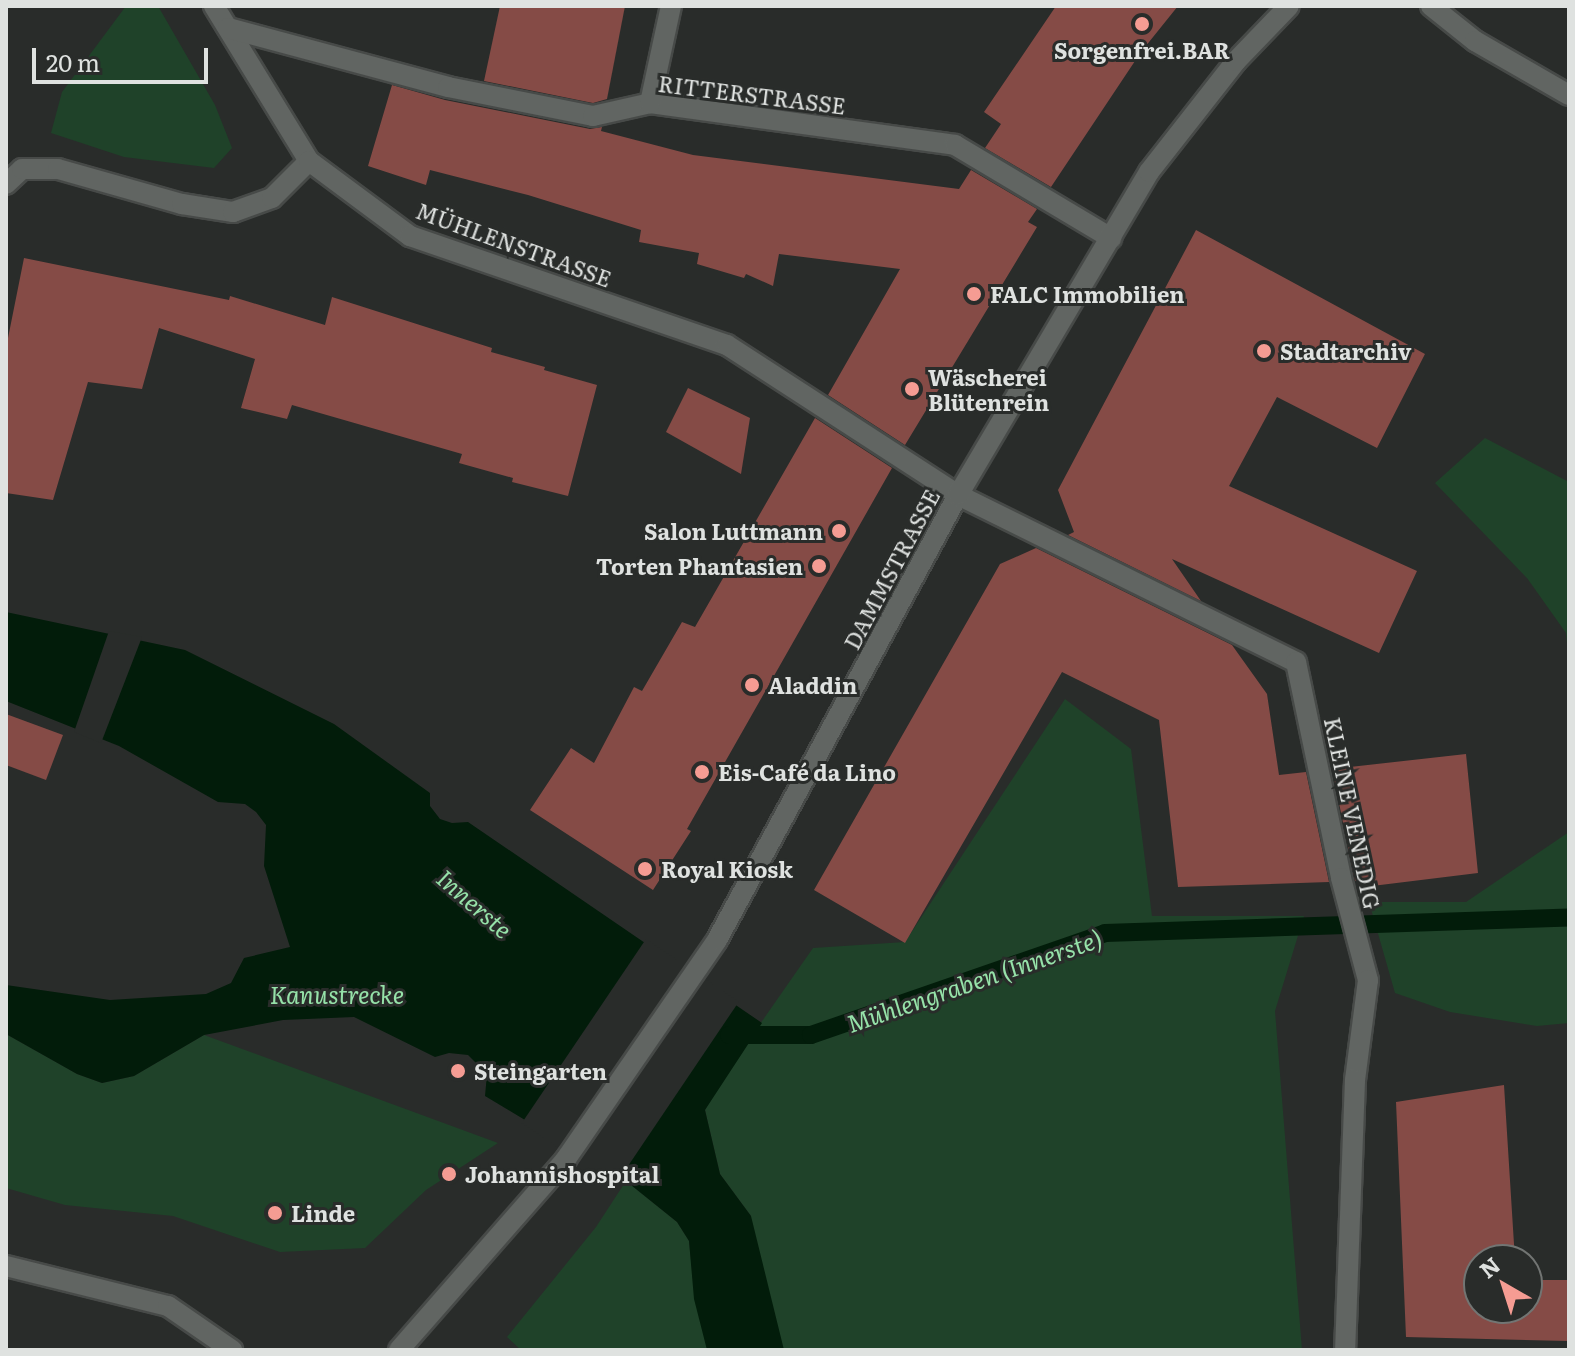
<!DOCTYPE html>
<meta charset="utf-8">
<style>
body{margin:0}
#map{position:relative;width:1575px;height:1356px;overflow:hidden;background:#292c2a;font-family:Literata,serif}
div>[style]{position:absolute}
.green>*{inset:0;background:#1f4229}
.water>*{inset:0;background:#021c0a}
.pier>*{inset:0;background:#292c2a;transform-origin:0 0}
.stream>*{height:18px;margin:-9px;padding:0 9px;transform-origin:9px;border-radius:9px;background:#021c0a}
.building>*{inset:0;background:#854b46}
.roads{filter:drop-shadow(2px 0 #474a48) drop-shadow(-2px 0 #474a48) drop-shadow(0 2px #474a48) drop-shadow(0 -2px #474a48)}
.minor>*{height:20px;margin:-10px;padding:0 10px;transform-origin:10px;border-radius:10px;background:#616562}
.dots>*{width:22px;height:22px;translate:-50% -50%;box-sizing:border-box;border:4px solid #292c2a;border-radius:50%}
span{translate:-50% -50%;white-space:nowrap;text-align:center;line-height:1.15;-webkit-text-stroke:6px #292c2a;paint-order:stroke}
.poi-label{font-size:22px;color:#dfe2e0;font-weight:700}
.left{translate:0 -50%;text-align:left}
.right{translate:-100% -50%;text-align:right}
.street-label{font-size:22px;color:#dfe2e0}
.water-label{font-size:24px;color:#96e2a9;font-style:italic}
.frame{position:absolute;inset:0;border:8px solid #dfe2e0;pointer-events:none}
.north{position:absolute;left:1463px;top:1244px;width:80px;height:80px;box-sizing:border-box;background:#292c2a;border:2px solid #727573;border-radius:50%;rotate:321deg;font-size:22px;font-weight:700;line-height:32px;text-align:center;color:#dfe2e0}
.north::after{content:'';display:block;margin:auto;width:28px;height:36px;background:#f59c93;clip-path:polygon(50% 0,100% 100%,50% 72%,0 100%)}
.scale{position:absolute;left:32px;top:48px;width:176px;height:36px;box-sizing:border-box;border:4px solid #dfe2e0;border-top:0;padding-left:10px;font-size:24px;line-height:28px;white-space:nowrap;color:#dfe2e0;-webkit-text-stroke:6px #292c2a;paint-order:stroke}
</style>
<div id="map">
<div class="green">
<div style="clip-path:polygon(126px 6px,158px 6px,215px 105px,232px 148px,214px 168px,124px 157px,51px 133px,62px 92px)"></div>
<div style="clip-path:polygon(1485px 438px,1569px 482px,1569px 665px,1566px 633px,1527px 578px,1435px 483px)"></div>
<div style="clip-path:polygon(1065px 699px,1131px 749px,1152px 916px,1304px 916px,1275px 1011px,1302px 1350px,521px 1350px,507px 1337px,596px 1227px,626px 1181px,677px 1222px,689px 1241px,695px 1299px,751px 1216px,720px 1174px,705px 1110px,721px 1080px,813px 948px,905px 942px)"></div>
<div style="clip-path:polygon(1569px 832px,1569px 1023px,1537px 1026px,1450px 1012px,1395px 993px,1369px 902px,1466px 902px)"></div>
<div style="clip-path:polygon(6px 1034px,77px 1074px,102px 1083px,134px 1076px,204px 1035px,498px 1143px,426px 1190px,365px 1248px,280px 1252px,173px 1216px,65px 1205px,6px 1188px)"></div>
</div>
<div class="water">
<div style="clip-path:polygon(6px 612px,185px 650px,334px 724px,430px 793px,430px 806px,440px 819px,452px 823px,468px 822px,762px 1023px,705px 1110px,720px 1174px,751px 1216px,784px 1350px,707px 1350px,694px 1299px,689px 1241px,677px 1222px,626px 1181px,485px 1096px,487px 1074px,468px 1055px,449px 1053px,435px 1057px,354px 1017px,283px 1020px,204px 1035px,134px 1076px,102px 1083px,77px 1074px,6px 1034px,6px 985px,110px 1000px,206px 994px,231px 983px,244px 958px,290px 947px,264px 866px,266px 825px,256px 812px,245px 804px,218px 802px,119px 746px,6px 701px)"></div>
</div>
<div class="pier">
<div style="clip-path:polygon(109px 631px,142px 637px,101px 743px,74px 732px)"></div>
<div style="left:646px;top:939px;width:112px;height:222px;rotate:34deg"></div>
</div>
<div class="stream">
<div style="left:729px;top:1035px;width:82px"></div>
<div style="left:811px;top:1035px;width:311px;rotate:-19.1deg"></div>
<div style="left:1105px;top:933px;width:464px;rotate:-1.9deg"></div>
</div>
<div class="building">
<div style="clip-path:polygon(500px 6px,625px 6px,607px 99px,593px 103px,484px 81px)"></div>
<div style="clip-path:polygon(1056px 6px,1178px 6px,1141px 52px,1051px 187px,985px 148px,1001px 124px,984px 112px)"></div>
<div style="clip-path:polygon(392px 85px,445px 100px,590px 129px,602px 127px,601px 131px,693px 155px,959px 189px,971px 170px,1037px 209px,1028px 222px,1037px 227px,905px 445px,828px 395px,900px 269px,779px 254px,773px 286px,746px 274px,744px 278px,697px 264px,699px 253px,639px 242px,641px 230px,528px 195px,430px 170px,426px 185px,368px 166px)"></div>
<div style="clip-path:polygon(1196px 230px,1425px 354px,1377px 448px,1277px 397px,1229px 486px,1417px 571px,1379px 653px,1172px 559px,1201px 601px,1068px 535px,1074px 532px,1058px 490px)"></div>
<div style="clip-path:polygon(24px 258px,229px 300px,230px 296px,325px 325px,332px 297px,492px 348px,491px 352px,545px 367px,544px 370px,597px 385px,568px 496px,512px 482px,513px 478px,459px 463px,462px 454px,292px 405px,287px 419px,241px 408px,255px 359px,159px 328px,142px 389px,88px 382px,53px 500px,6px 493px,6px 348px)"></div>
<div style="clip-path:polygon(688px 388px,750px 418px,741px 474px,666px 432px)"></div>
<div style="clip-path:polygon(815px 418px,892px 468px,687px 829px,691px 831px,653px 890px,530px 810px,571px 748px,594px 763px,634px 687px,642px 691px,682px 622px,695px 627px)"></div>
<div style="clip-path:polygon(1036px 548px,1232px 645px,1267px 694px,1279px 775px,1306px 772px,1329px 882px,1178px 887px,1159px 720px,1062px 672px,905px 943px,814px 890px,1000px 564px)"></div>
<div style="clip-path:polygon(6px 714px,63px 735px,46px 780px,6px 765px)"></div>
<div style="clip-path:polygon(1466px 754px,1478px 873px,1364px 887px,1363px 881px,1355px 881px,1332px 769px)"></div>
<div style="clip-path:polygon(1504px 1085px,1515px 1260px,1479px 1260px,1479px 1308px,1527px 1308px,1527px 1280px,1569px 1280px,1569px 1341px,1406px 1337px,1396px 1102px)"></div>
</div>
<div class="roads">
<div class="minor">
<div style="left:214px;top:6px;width:182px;rotate:58.5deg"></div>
<div style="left:1431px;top:6px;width:56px;rotate:38.5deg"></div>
<div style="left:1475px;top:41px;width:108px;rotate:29.9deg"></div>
<div style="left:228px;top:28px;width:228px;rotate:15deg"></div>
<div style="left:448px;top:87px;width:148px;rotate:11.3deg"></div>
<div style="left:593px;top:116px;width:58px;rotate:-12.8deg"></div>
<div style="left:650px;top:103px;width:308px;rotate:7.8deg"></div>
<div style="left:955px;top:145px;width:182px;rotate:30.8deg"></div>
<div style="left:650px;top:103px;width:99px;rotate:-77.8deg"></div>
<div style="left:6px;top:184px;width:22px;rotate:-43deg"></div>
<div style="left:22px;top:169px;width:36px"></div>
<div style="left:58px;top:169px;width:129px;rotate:15.8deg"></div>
<div style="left:182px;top:204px;width:52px;rotate:8.9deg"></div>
<div style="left:233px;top:212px;width:41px;rotate:-19.7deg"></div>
<div style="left:272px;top:198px;width:52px;rotate:-45deg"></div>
<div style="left:309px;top:161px;width:126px;rotate:36.6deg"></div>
<div style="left:410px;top:236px;width:335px;rotate:19deg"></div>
<div style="left:727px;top:345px;width:275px;rotate:33deg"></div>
<div style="left:958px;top:495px;width:377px;rotate:26.3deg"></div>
<div style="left:1296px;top:662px;width:221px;rotate:78.2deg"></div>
<div style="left:1341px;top:878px;width:106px;rotate:75.2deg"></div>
<div style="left:1368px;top:980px;width:101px;rotate:97.4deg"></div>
<div style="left:1355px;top:1080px;width:270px;rotate:92.1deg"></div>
<div style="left:6px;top:1266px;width:167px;rotate:13.9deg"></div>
<div style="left:168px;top:1306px;width:78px;rotate:34.5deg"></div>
<div style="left:399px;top:1350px;width:254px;rotate:-48.8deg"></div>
<div style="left:566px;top:1159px;width:266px;rotate:-55.4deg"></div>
<div style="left:717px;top:940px;width:506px;rotate:-61.56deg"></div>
<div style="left:958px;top:495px;width:375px;rotate:-59.4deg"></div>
<div style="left:1149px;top:172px;width:141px;rotate:-51.9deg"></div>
<div style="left:1236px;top:61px;width:76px;rotate:-46.1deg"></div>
</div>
</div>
<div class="dots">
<div style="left:1142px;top:24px;background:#f59c93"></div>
<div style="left:974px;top:294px;background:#f59c93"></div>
<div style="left:1264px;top:351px;background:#f59c93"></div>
<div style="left:912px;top:389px;background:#f59c93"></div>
<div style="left:839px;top:531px;background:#f59c93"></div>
<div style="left:819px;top:566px;background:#f59c93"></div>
<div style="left:752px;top:685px;background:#f59c93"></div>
<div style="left:702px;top:772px;background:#f59c93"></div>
<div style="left:645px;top:869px;background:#f59c93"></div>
<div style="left:458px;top:1071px;background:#f59c93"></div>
<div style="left:449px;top:1174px;background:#f59c93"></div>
<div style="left:275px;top:1213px;background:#f59c93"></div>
</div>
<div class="poi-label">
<span style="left:1142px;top:50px">Sorgenfrei.BAR</span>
<span class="left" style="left:990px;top:294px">FALC Immobilien</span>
<span class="left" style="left:1280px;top:351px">Stadtarchiv</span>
<span class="left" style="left:928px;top:389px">Wäscherei<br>Blütenrein</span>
<span class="right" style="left:823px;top:531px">Salon Luttmann</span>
<span class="right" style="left:803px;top:566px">Torten Phantasien</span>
<span class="left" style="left:768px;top:685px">Aladdin</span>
<span class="left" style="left:718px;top:772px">Eis-Café da Lino</span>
<span class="left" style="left:661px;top:869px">Royal Kiosk</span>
<span class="left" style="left:474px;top:1071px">Steingarten</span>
<span class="left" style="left:465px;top:1174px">Johannishospital</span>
<span class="left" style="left:291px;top:1213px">Linde</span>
</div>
<div class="street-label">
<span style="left:752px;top:94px;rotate:7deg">RITTERSTRASSE</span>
<span style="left:514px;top:244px;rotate:20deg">MÜHLENSTRASSE</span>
<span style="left:891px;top:569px;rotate:-62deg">DAMMSTRASSE</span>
<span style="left:1353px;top:813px;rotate:78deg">KLEINE VENEDIG</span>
</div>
<div class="water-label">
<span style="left:475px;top:903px;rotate:41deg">Innerste</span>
<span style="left:974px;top:980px;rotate:-19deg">Mühlengraben (Innerste)</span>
<span style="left:337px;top:994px">Kanustrecke</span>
</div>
<div class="frame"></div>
<div class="north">N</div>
<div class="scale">20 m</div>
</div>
